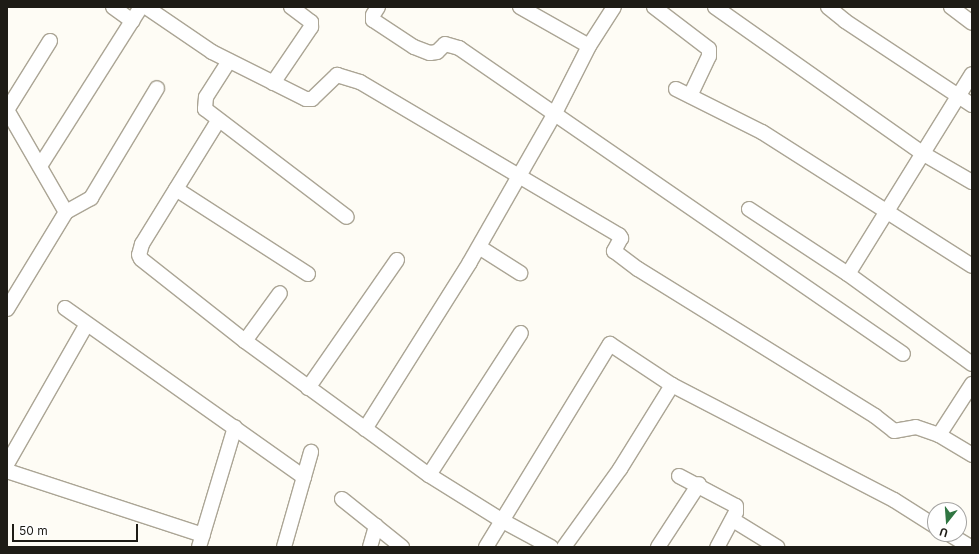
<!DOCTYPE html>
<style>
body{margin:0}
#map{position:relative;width:979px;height:554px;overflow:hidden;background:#fefcf5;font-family:Inter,sans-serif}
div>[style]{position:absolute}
.roads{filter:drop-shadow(1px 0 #aba595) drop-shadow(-1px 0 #aba595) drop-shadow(0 1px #aba595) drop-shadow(0 -1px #aba595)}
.street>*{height:14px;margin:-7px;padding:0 7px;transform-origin:7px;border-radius:7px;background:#fff}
span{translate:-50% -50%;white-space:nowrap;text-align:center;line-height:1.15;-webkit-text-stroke:3.5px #fff;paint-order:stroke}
.frame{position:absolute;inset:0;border:8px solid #1e1c16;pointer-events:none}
.north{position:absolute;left:927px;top:502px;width:40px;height:40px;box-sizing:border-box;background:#fff;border:1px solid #a5a4a2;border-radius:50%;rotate:197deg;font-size:11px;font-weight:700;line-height:16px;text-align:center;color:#1e1c16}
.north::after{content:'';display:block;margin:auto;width:14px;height:18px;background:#307642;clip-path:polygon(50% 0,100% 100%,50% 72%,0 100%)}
.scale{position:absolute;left:12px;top:524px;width:126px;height:18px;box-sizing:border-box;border:2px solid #1e1c16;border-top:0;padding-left:5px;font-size:12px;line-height:14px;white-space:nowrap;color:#1e1c16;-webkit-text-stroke:3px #fff;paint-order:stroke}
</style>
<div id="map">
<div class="roads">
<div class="street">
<div style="left:113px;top:7px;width:24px;rotate:36deg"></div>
<div style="left:146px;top:7px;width:80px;rotate:34.3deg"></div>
<div style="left:212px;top:52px;width:105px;rotate:26.6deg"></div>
<div style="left:306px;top:99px;width:6px"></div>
<div style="left:312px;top:99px;width:35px;rotate:-44deg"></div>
<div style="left:337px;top:75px;width:24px;rotate:17deg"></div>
<div style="left:360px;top:82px;width:301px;rotate:30.6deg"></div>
<div style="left:619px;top:235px;width:4px;rotate:56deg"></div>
<div style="left:621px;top:238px;width:15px;rotate:118deg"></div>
<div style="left:614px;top:251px;width:30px;rotate:37deg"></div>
<div style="left:638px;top:269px;width:279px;rotate:31.8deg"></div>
<div style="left:875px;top:416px;width:24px;rotate:38deg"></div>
<div style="left:894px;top:431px;width:22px;rotate:-10deg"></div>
<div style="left:916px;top:427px;width:24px;rotate:19deg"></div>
<div style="left:939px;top:435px;width:39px;rotate:31deg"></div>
<div style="left:378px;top:7px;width:9px;rotate:122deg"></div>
<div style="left:373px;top:15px;width:5px;rotate:90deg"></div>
<div style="left:373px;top:20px;width:49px;rotate:33.4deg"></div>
<div style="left:414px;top:47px;width:17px;rotate:21deg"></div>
<div style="left:430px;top:53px;width:7px;rotate:-8deg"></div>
<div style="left:437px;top:52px;width:11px;rotate:-45deg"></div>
<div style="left:445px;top:44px;width:15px;rotate:16deg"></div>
<div style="left:459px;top:48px;width:539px;rotate:34.57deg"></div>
<div style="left:520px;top:7px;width:79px;rotate:29.5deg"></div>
<div style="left:654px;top:7px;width:69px;rotate:37.4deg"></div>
<div style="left:709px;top:49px;width:7px;rotate:90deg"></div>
<div style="left:709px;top:56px;width:44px;rotate:115.4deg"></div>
<div style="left:715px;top:7px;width:253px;rotate:35.2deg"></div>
<div style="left:922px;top:153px;width:58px;rotate:30.1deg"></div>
<div style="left:828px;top:7px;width:22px;rotate:39deg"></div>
<div style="left:845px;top:21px;width:152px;rotate:33.5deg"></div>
<div style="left:951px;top:7px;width:26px;rotate:37deg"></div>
<div style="left:50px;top:41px;width:81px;rotate:121.9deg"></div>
<div style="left:7px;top:110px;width:118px;rotate:60deg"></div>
<div style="left:229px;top:61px;width:43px;rotate:122.6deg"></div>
<div style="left:206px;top:97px;width:12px;rotate:95deg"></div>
<div style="left:205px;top:109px;width:178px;rotate:37.3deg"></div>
<div style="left:273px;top:83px;width:68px;rotate:-55.8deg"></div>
<div style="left:311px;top:27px;width:5px;rotate:-90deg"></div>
<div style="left:311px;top:22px;width:25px;rotate:-143deg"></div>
<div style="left:676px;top:89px;width:96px;rotate:26.6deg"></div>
<div style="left:762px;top:132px;width:249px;rotate:32.5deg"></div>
<div style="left:218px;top:121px;width:145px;rotate:121.7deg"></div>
<div style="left:142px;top:244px;width:11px;rotate:105deg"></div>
<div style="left:139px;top:255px;width:4px;rotate:63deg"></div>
<div style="left:141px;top:259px;width:132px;rotate:38.3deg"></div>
<div style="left:245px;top:341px;width:228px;rotate:36.1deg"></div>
<div style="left:429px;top:475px;width:85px;rotate:32deg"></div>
<div style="left:501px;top:520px;width:57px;rotate:28.4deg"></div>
<div style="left:40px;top:166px;width:188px;rotate:-57.6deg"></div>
<div style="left:176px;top:189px;width:157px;rotate:32.8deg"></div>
<div style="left:749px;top:209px;width:118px;rotate:33.3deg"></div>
<div style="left:848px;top:274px;width:153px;rotate:36deg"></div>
<div style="left:479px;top:247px;width:49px;rotate:32.4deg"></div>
<div style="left:848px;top:274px;width:235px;rotate:-58.2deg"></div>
<div style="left:65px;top:308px;width:293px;rotate:35.3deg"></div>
<div style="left:7px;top:309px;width:114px;rotate:-58.7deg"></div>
<div style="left:66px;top:212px;width:29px;rotate:-29deg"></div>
<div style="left:91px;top:198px;width:128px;rotate:-59deg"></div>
<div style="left:245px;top:341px;width:59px;rotate:-53.9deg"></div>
<div style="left:308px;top:388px;width:156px;rotate:-55.2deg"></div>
<div style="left:365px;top:429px;width:197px;rotate:-57.8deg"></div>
<div style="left:470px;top:262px;width:169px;rotate:-60.3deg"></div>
<div style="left:554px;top:115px;width:77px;rotate:-63.1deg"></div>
<div style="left:589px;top:46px;width:46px;rotate:-57.3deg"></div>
<div style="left:939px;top:435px;width:61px;rotate:-57.1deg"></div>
<div style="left:7px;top:464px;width:161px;rotate:-60.3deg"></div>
<div style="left:7px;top:471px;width:206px;rotate:18.1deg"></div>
<div style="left:429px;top:475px;width:169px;rotate:-57.1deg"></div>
<div style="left:679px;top:476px;width:64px;rotate:27.8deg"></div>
<div style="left:736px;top:506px;width:6px;rotate:90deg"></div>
<div style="left:736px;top:512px;width:40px;rotate:118deg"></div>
<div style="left:342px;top:499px;width:77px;rotate:38.7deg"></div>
<div style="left:733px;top:520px;width:52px;rotate:31.5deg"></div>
<div style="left:949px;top:534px;width:26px;rotate:31deg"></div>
<div style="left:199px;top:547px;width:125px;rotate:-73.3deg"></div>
<div style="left:284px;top:547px;width:99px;rotate:-74.1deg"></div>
<div style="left:370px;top:547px;width:22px;rotate:-74deg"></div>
<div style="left:486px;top:547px;width:238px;rotate:-58.6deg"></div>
<div style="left:610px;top:344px;width:74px;rotate:33.5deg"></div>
<div style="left:672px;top:385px;width:250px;rotate:27.4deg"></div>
<div style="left:894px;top:500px;width:49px;rotate:32.4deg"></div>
<div style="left:564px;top:547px;width:96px;rotate:-54.3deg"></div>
<div style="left:620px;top:469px;width:99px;rotate:-58.2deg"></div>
<div style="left:658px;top:547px;width:75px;rotate:-56.9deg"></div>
</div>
</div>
<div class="frame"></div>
<div class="north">U</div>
<div class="scale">50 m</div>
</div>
